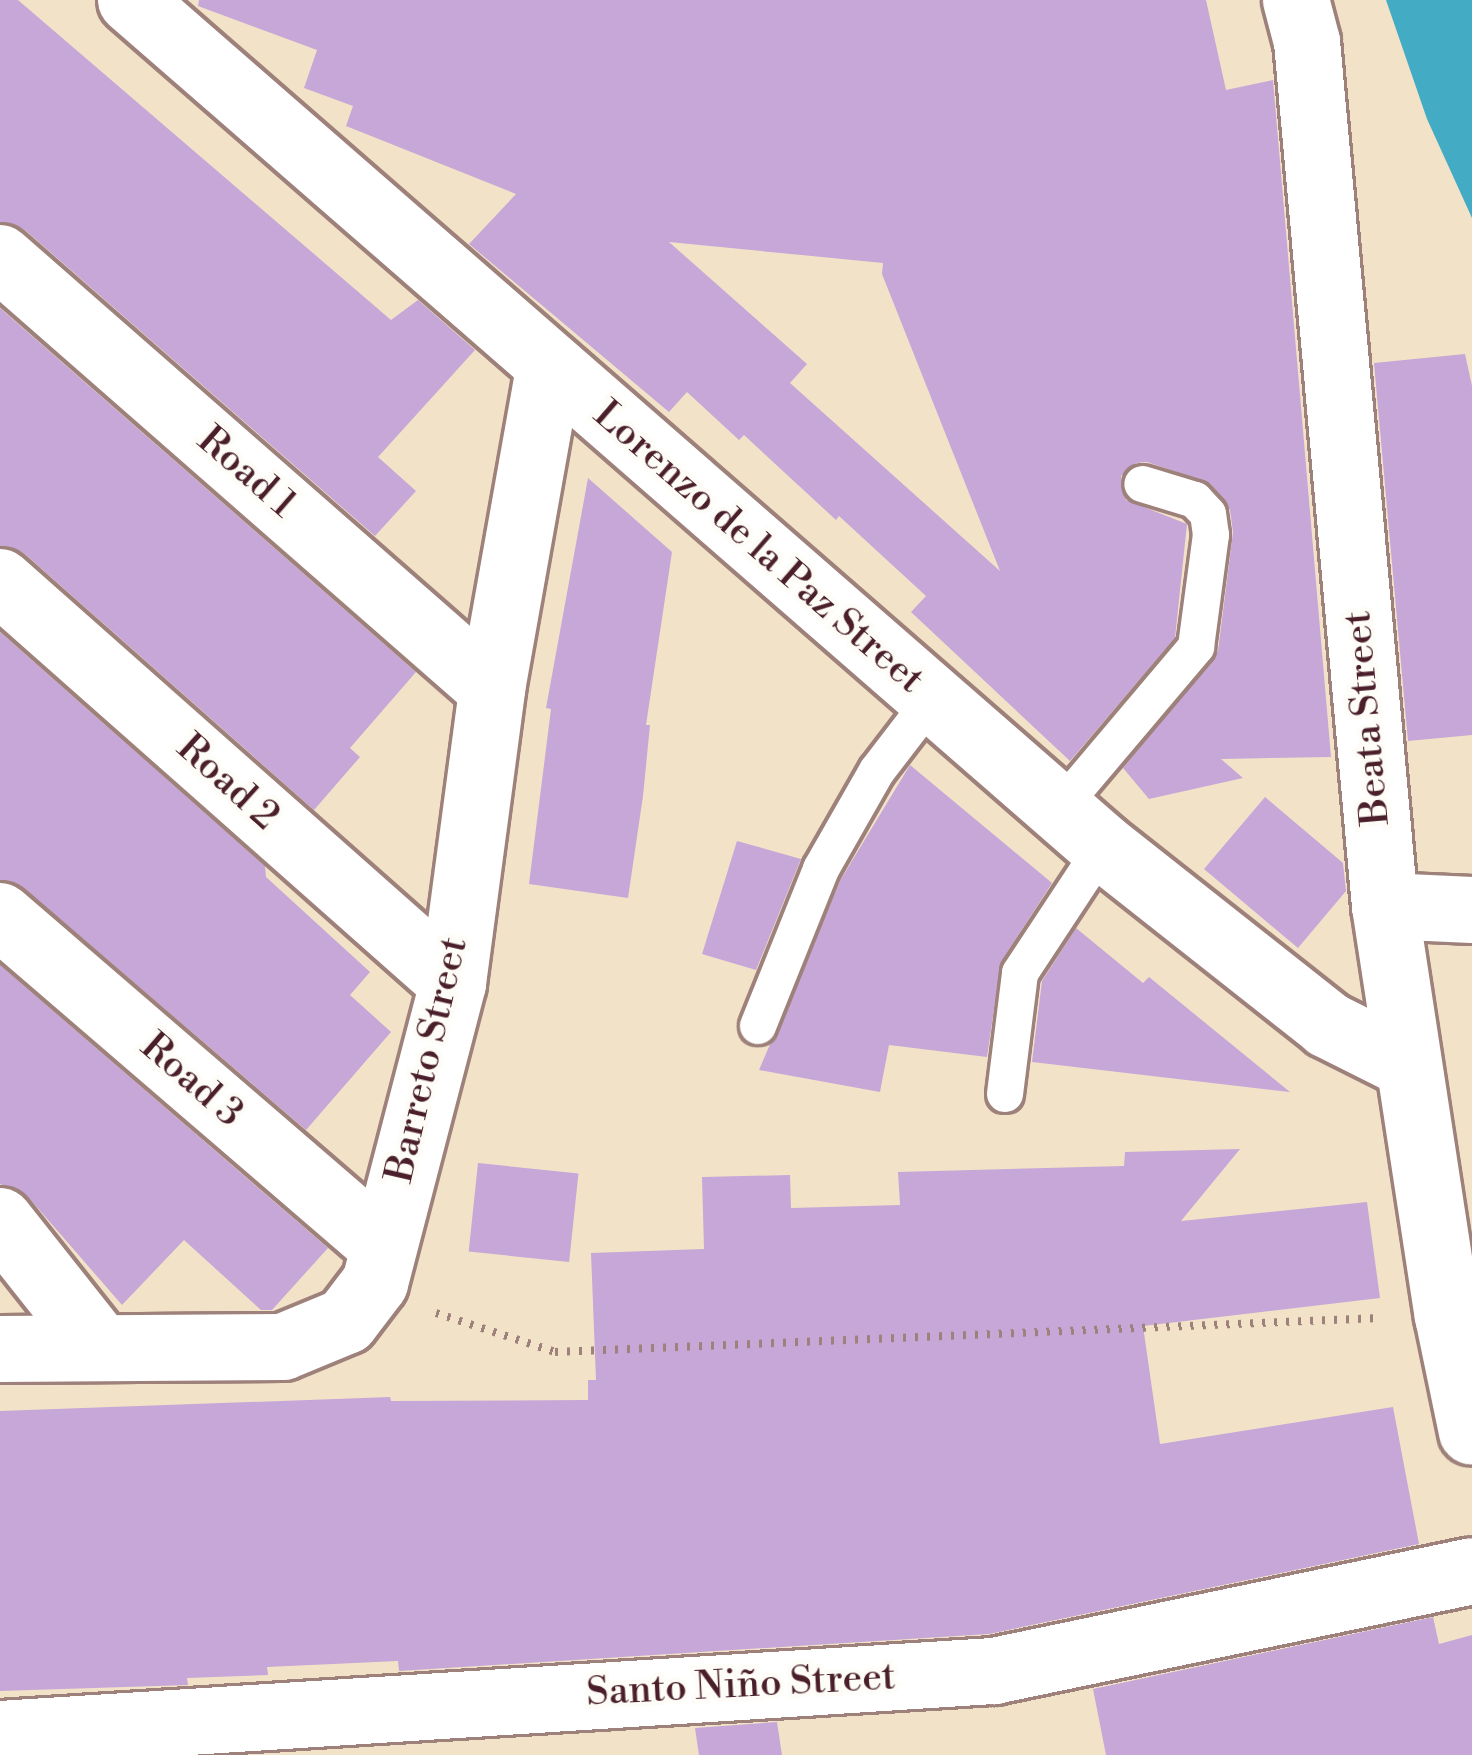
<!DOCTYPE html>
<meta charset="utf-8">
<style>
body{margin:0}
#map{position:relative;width:1472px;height:1755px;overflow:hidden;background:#f2e3c8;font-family:"Libre Bodoni",serif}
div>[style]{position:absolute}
.water>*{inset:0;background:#43abc3}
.building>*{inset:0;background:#c6a7d8;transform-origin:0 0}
.path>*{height:8px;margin-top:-4px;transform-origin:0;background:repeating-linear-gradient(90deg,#9e817a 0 3px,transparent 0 12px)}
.roads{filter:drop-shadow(3px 0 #9e817a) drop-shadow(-3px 0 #9e817a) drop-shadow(0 3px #9e817a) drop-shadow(0 -3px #9e817a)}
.service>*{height:36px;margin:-18px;padding:0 18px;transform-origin:18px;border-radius:18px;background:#fff}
.minor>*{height:66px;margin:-33px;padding:0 33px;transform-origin:33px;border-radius:33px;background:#fff}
span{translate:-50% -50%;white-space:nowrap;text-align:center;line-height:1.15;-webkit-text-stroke:9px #fdfcf7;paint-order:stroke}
.street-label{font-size:39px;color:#4a1f2b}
</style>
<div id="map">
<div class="water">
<div style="clip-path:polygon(1386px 0,1472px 0,1472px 218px,1427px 119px)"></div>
</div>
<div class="building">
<div style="clip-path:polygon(0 0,18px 0,391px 320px,418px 300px,475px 350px,378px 457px,416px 491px,375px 536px,25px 230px,0 222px)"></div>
<div style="clip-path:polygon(evenodd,199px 0,1206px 0,1226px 90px,1273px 80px,1331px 757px,1221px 759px,1243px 778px,1149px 799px,1123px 768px,1218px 651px,1233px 532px,1230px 510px,1211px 484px,1147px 462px,1136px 463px,1121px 476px,1126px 500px,1187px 524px,1175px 638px,1070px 761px,911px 612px,926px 596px,839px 516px,836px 520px,744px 435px,739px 440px,687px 392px,669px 412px,469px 244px,516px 194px,346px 126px,353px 106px,304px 88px,317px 50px,198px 6px,199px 0,669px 242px,883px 263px,882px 274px,1000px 571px,790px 383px,807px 364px,669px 242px)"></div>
<div style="clip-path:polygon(0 308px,416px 672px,350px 748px,360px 757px,314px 810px,25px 554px,0 546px)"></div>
<div style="clip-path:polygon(1465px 354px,1472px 386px,1472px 735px,1408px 741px,1374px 363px)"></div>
<div style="clip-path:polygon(588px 478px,672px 552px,646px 725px,650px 725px,643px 796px,628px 898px,529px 884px,551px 709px,546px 708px)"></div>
<div style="clip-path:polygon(0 632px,265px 866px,266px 877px,370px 972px,350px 995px,391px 1032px,306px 1130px,24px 888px,0 880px)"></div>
<div style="clip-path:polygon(910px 765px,1052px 883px,1001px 962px,987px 1057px,889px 1045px,880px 1092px,759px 1070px,841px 879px)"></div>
<div style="clip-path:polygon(1265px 797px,1343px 863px,1346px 891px,1298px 948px,1204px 869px)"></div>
<div style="clip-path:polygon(737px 841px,801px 859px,756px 970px,702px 954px)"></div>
<div style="clip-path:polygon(1076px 928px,1143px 983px,1149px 977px,1290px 1092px,1032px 1062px,1042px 981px)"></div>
<div style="clip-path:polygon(0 965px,328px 1248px,272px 1310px,261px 1310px,184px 1240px,122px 1305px,29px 1198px,0 1184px)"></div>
<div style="clip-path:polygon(1240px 1149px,1181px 1221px,1367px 1202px,1380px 1298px,1143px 1326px,1160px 1444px,1393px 1407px,1419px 1544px,989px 1634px,399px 1671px,398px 1661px,267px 1667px,268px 1675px,187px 1678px,188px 1685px,0 1691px,0 1411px,390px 1397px,391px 1401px,588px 1400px,588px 1380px,596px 1380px,591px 1253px,704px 1249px,702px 1177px,790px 1175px,791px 1208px,900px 1205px,898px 1172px,1124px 1166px,1125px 1152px)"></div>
<div style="left:478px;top:1163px;width:101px;height:89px;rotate:6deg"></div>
<div style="clip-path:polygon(1433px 1617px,1439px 1644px,1472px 1635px,1472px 1755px,1106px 1755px,1093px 1689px)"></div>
<div style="clip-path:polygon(777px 1722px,782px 1755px,699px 1755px,695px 1728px)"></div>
</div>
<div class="path">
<div style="left:436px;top:1313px;width:125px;rotate:18.1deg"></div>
<div style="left:555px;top:1352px;width:826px;rotate:-2.36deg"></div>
</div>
<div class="roads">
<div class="service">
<div style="left:1060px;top:808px;width:211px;rotate:-49.8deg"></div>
<div style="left:1196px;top:647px;width:113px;rotate:-82.4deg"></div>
<div style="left:1211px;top:535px;width:21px;rotate:-98deg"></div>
<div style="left:1208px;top:514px;width:19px;rotate:-133deg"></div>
<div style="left:1195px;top:500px;width:55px;rotate:-163.2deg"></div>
<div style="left:758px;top:1026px;width:169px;rotate:-68.1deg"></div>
<div style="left:821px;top:869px;width:113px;rotate:-60.3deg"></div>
<div style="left:877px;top:771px;width:92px;rotate:-52.5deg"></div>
<div style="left:1005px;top:1094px;width:122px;rotate:-82.9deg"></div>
<div style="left:1020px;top:973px;width:151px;rotate:-56.6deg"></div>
</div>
<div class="minor">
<div style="left:131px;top:0;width:1289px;rotate:41.07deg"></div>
<div style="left:1103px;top:847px;width:287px;rotate:38.3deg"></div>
<div style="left:1328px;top:1025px;width:89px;rotate:26.6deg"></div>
<div style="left:1296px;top:0;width:43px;rotate:75.3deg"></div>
<div style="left:1307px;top:42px;width:868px;rotate:84.84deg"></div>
<div style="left:1385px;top:906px;width:415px;rotate:81.3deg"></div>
<div style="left:1448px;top:1316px;width:118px;rotate:78.3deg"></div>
<div style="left:0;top:258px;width:654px;rotate:41.22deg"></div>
<div style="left:0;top:582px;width:605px;rotate:41.52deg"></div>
<div style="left:1385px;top:906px;width:87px;rotate:2.6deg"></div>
<div style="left:0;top:916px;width:504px;rotate:40.74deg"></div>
<div style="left:0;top:1221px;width:161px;rotate:51.6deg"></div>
<div style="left:0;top:1349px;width:283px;rotate:-0.4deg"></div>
<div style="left:283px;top:1347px;width:68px;rotate:-22.4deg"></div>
<div style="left:346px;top:1321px;width:48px;rotate:-52.7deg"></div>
<div style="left:375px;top:1283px;width:310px;rotate:-75.4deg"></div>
<div style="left:453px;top:983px;width:297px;rotate:-82.4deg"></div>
<div style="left:492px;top:689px;width:324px;rotate:-79.9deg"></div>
<div style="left:0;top:1734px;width:996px;rotate:-3.63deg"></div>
<div style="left:994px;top:1671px;width:488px;rotate:-11.8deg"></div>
</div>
</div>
<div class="street-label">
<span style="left:246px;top:473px;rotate:41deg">Road 1</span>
<span style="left:758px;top:548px;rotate:41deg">Lorenzo de la Paz Street</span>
<span style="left:1368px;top:718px;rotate:-95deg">Beata Street</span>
<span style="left:227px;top:783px;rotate:42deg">Road 2</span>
<span style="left:428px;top:1060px;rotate:-77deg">Barreto Street</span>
<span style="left:191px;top:1081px;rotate:41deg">Road 3</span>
<span style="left:741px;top:1686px;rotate:-3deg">Santo Niño Street</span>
</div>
</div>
